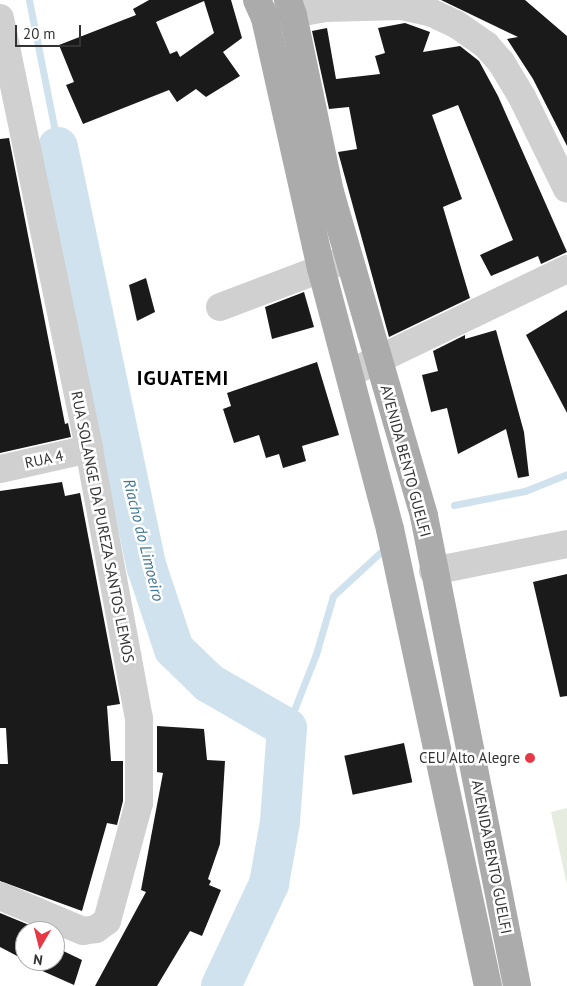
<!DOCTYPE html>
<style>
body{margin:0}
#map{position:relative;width:567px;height:986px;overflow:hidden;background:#fff;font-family:"PT Sans",sans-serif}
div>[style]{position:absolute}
.green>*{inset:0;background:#e6ecdf}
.stream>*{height:7px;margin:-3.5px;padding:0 3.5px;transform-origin:3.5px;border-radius:3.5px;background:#cfe2ee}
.river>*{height:40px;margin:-20px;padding:0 20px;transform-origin:20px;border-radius:20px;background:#cfe2ee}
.building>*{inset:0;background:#1a1a1a;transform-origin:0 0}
.minor>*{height:28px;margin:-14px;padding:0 14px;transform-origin:14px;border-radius:14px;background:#d0d0d0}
.major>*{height:28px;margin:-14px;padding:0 14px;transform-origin:14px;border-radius:14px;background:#ababab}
.dots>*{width:14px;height:14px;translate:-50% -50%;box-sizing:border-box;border:2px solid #fff;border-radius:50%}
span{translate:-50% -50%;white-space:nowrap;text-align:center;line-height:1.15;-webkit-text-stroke:5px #fff;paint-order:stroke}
.street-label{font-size:15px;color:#333}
.poi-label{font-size:15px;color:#333}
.right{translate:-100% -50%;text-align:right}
.water-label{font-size:16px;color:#3f7597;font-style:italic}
.district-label{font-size:20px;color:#000;font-weight:700;letter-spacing:1px}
.north{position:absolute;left:15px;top:921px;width:50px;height:50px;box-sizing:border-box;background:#fff;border:1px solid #adadad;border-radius:50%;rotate:188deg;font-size:14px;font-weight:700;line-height:20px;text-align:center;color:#333}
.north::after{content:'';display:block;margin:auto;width:18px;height:22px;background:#e63946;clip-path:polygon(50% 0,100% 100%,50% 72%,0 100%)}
.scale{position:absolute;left:15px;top:25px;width:66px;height:22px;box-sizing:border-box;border:2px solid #333;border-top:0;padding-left:6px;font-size:15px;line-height:18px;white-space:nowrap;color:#333;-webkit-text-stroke:4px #fff;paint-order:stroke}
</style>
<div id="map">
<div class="green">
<div style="clip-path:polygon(567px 808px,567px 885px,551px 812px)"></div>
</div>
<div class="stream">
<div style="left:29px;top:0;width:150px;rotate:78.8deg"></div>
<div style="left:454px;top:505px;width:72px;rotate:-11.2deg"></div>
<div style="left:525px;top:491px;width:45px;rotate:-22deg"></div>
<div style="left:287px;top:728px;width:79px;rotate:-68.6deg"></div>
<div style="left:316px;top:654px;width:60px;rotate:-73.7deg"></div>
<div style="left:333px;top:596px;width:69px;rotate:-42.7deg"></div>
</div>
<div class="river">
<div style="left:58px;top:147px;width:430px;rotate:78.1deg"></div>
<div style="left:147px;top:568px;width:85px;rotate:71.6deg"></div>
<div style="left:174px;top:649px;width:49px;rotate:44.2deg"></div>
<div style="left:209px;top:683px;width:90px;rotate:30deg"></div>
<div style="left:287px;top:728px;width:94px;rotate:94.3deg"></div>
<div style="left:280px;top:822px;width:63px;rotate:100.1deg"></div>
<div style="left:269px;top:884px;width:113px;rotate:115.2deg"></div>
</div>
<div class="building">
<div style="clip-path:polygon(evenodd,149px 0,231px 0,242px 38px,223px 52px,240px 76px,206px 97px,196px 89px,177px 102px,169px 90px,83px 124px,66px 85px,74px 82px,59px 45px,136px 15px,133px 9px,149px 0,204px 1px,214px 33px,180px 57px,177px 51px,170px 54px,156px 22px,204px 1px)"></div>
<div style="clip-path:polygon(441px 0,525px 0,567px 36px,567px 146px,533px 79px,507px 39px,518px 37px)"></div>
<div style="clip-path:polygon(405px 23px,430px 32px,423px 52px,460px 46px,479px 61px,498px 96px,567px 252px,541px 264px,538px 256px,491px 276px,480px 255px,513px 240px,458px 105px,432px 115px,462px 199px,443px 207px,470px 298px,389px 337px,338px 152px,357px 149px,349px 107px,329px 109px,312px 31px,327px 28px,336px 79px,380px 74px,375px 56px,385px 53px,378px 28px)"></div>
<div style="clip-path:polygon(9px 138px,65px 424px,68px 423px,71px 437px,0 453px,0 139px)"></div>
<div style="clip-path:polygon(146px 278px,155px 312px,137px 321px,129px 285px)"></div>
<div style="clip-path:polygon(304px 292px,314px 327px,272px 339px,265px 307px)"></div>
<div style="clip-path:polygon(567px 310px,567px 413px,526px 335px)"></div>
<div style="clip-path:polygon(496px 330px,524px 432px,529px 476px,518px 478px,506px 429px,458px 454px,447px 408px,431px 412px,422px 375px,438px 371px,433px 351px,465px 335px,465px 339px)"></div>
<div style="clip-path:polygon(317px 362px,339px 435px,302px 446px,306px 461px,283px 468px,279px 454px,266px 458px,259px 435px,234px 443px,223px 409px,231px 406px,227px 393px)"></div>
<div style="clip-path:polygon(62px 482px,65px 496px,80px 493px,120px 704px,107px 706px,111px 761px,123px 761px,123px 801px,117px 825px,107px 823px,82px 911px,0 881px,0 764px,8px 764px,6px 728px,0 728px,0 491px)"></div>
<div style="clip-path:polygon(567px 574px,567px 696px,560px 697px,533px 582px)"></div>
<div style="clip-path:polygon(157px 726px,204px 729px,207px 760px,225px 761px,220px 844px,208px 879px,211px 881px,209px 885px,221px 890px,202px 936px,190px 931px,157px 986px,95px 986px,146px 892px,141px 890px,163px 773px,157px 772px)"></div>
<div style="left:404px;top:743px;width:40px;height:61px;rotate:78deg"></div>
<div style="clip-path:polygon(0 913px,34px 927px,33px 931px,25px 931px,25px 961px,55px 961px,55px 947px,82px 960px,74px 985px,20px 961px,21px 958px,0 947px)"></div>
</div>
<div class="minor">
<div style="left:0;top:18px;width:440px;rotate:78.3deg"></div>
<div style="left:89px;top:449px;width:275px;rotate:79.5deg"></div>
<div style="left:139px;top:719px;width:84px;rotate:90deg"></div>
<div style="left:139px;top:803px;width:122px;rotate:105.2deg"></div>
<div style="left:107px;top:921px;width:14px;rotate:144deg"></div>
<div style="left:96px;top:929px;width:13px;rotate:171deg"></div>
<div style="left:83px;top:931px;width:90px;rotate:-157.1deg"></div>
<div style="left:269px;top:18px;width:58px;rotate:-10deg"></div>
<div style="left:326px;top:8px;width:76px;rotate:-1.5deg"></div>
<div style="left:402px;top:6px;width:31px;rotate:13deg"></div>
<div style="left:432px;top:13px;width:26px;rotate:25deg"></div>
<div style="left:456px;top:24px;width:37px;rotate:35deg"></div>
<div style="left:486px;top:45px;width:23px;rotate:49deg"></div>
<div style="left:501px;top:62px;width:41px;rotate:59deg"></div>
<div style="left:522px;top:97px;width:102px;rotate:63.9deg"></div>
<div style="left:220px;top:307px;width:130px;rotate:-20.7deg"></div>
<div style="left:350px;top:373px;width:241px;rotate:-25.6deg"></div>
<div style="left:0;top:469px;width:91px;rotate:-12.7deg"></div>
<div style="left:433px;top:571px;width:137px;rotate:-11.4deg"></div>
</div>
<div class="major">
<div style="left:257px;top:0;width:20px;rotate:66deg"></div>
<div style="left:265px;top:18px;width:256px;rotate:77.4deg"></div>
<div style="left:321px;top:268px;width:270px;rotate:75.2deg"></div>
<div style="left:390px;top:529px;width:467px;rotate:77.9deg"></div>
<div style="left:288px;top:0;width:16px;rotate:72deg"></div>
<div style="left:293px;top:15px;width:181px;rotate:78.2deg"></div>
<div style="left:330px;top:192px;width:337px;rotate:73.8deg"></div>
<div style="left:424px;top:516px;width:479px;rotate:78.8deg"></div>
</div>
<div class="dots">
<div style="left:530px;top:758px;background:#e63946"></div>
</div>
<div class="street-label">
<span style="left:44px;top:459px;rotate:-12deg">RUA 4</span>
<span style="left:406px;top:461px;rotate:75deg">AVENIDA BENTO GUELFI</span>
<span style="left:103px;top:527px;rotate:79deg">RUA SOLANGE DA PUREZA SANTOS LEMOS</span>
<span style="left:492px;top:857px;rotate:79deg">AVENIDA BENTO GUELFI</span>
</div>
<div class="poi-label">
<span class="right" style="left:520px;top:758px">CEU Alto Alegre</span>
</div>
<div class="water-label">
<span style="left:144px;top:540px;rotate:76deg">Riacho do Limoeiro</span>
</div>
<div class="district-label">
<span style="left:183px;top:378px">IGUATEMI</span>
</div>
<div class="north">N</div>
<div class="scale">20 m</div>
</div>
